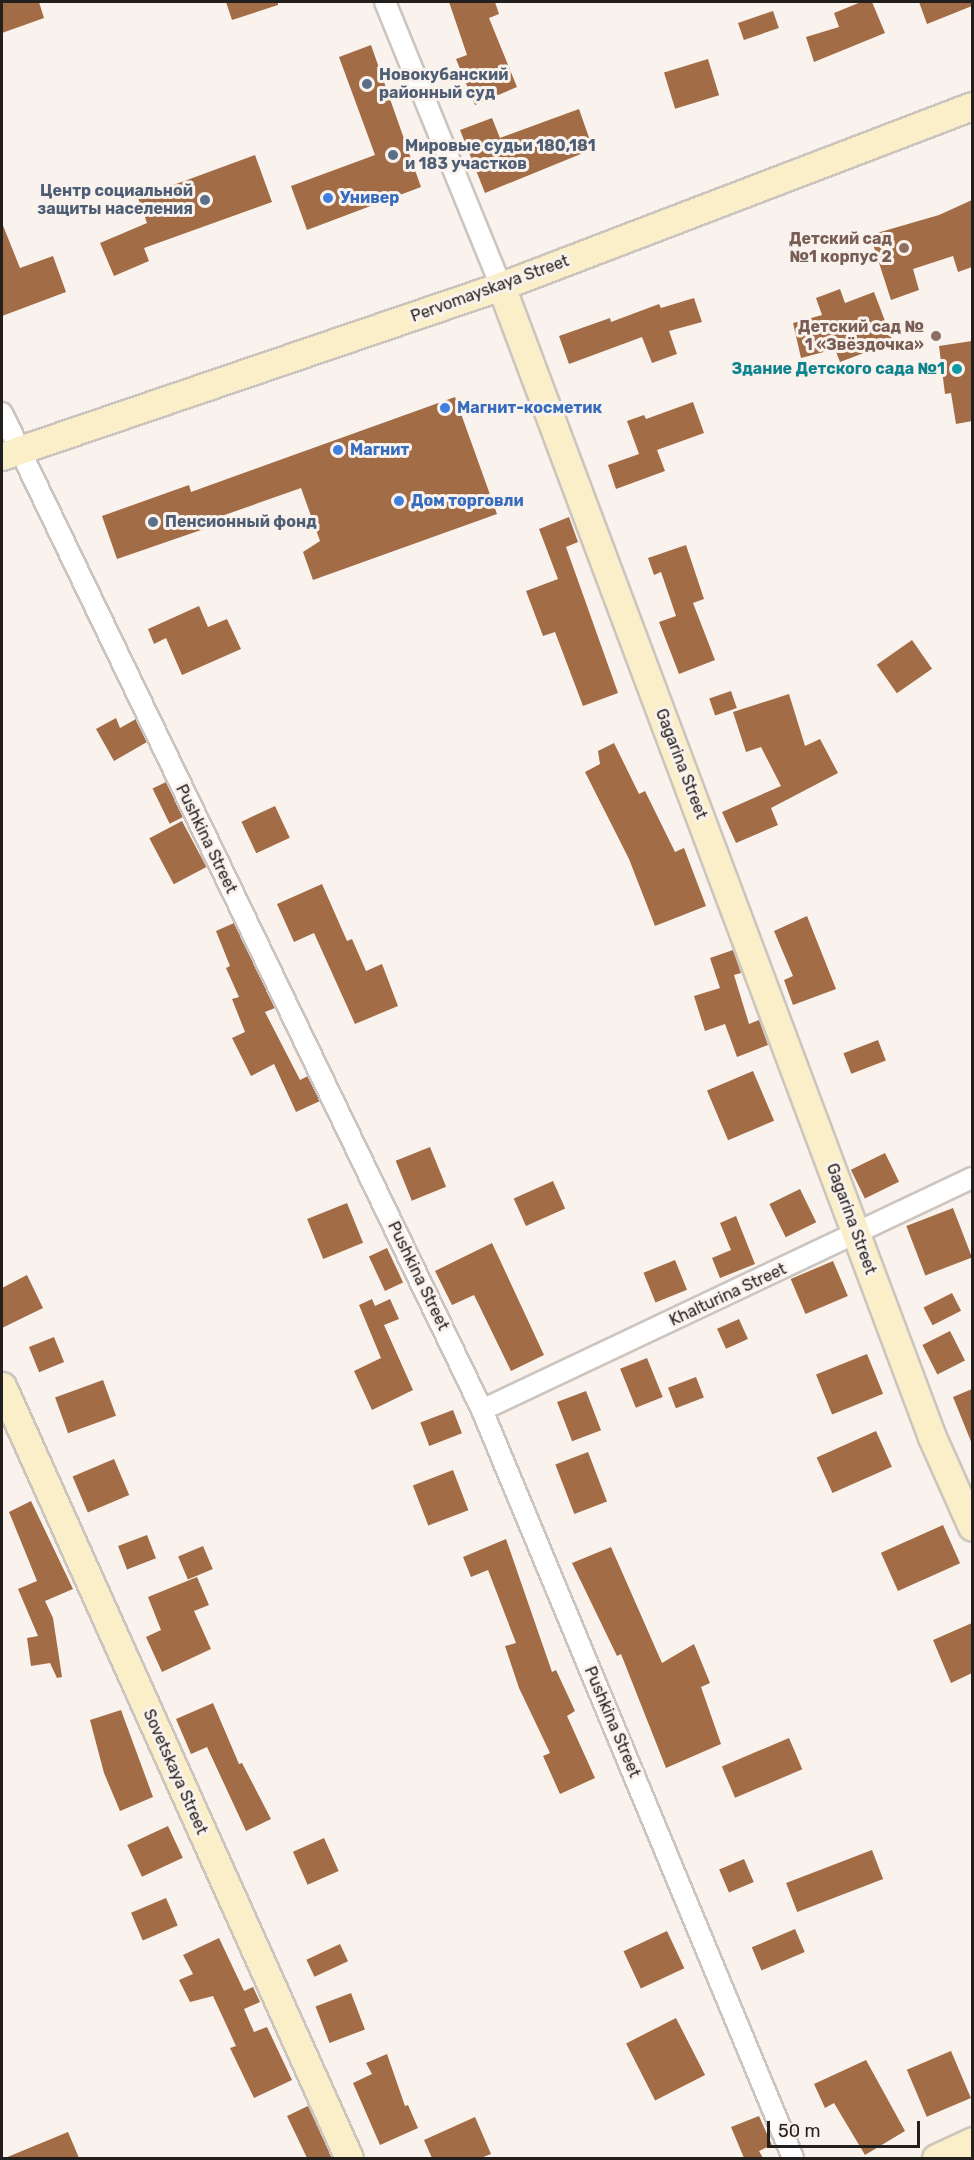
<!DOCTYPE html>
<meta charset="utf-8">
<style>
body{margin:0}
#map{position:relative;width:974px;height:2160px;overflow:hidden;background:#faf2ed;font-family:Rubik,sans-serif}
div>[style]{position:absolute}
.building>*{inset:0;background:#a26d46;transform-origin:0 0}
.roads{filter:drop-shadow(2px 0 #ccc5bf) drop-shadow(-2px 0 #ccc5bf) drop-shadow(0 2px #ccc5bf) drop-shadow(0 -2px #ccc5bf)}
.street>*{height:20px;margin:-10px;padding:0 10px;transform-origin:10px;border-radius:10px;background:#fff}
.secondary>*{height:27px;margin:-13.5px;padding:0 13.5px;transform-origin:13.5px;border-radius:13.5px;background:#faefc8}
.dots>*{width:16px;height:16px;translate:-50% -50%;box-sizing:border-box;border:3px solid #faf2ed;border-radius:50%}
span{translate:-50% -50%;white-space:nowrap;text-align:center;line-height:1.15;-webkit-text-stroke:6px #faf2ed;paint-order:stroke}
.service-label{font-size:16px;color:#4e5e75;font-weight:700}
.left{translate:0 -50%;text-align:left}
.right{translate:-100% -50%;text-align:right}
.shop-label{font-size:16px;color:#366cbe;font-weight:700}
.education-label{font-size:16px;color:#785e54;font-weight:700}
.street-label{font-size:16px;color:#221f1d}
.culture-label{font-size:16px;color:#0d838f;font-weight:700}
.frame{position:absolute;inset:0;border:3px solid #221f1d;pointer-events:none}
.scale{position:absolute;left:767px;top:2121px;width:153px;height:27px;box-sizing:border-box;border:3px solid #221f1d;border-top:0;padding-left:8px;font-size:18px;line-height:21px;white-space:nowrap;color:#221f1d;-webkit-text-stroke:4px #faf2ed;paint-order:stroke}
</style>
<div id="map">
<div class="building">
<div style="clip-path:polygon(2px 2px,39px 2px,44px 18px,2px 33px)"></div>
<div style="clip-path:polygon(226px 2px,278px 2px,278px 5px,232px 20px)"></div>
<div style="clip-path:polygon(449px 2px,495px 2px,499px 14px,489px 18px,517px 87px,475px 105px,456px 59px,467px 55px)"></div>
<div style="clip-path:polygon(861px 2px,872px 2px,885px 33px,814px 62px,806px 37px,839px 27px,834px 13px)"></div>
<div style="clip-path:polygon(919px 2px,972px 2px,972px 6px,927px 24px)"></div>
<div style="left:773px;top:11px;width:18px;height:37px;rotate:71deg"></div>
<div style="clip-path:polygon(371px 45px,421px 187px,307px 230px,291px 186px,375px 155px,339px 57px)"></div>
<div style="left:708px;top:59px;width:38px;height:46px;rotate:73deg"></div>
<div style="clip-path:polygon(579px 109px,593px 149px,485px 193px,460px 130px,492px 118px,500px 138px)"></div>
<div style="clip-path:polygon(255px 155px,272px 202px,144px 248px,149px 261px,114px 276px,100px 243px,147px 223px,138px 198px)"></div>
<div style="clip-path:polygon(972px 200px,972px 267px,958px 272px,953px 256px,913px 269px,919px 290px,891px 300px,870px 235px,939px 215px)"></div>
<div style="clip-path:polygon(2px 223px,20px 268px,53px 256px,66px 292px,2px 316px)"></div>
<div style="clip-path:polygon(840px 289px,845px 303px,874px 292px,893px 342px,840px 362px,835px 349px,801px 358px,793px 323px,822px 315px,816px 298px)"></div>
<div style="clip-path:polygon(694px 298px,702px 322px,669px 331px,677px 354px,652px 363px,642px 337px,569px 364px,559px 336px,610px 318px,611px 322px,659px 304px,661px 308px)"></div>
<div style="clip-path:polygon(972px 341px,972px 421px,956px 424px,951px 393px,945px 394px,939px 346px)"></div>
<div style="clip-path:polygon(455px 397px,497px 514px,313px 580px,303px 552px,320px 541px,301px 488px,202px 523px,204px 529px,117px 559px,102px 516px,189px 485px,191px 492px)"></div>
<div style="clip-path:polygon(693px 402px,704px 433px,657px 450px,665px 471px,616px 489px,608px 465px,639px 454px,627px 421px,644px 415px,646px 419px)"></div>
<div style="clip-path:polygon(569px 517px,578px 542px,566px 547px,618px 693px,583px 706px,555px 632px,543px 636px,526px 591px,558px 579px,539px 529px)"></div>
<div style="clip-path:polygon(686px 545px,704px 599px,693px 603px,715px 660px,679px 674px,659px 622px,676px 616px,661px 572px,654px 575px,648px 558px)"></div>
<div style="clip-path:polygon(199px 606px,208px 627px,227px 619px,241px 649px,182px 675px,166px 638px,154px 644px,148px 629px)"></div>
<div style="left:912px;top:640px;width:35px;height:43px;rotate:55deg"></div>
<div style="left:731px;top:691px;width:18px;height:23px;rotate:71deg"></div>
<div style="clip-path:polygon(789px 694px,805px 746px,820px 739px,838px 773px,771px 808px,778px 825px,736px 843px,722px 812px,781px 786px,761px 747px,746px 752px,733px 712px)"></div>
<div style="clip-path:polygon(116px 718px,120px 728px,136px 719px,147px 742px,114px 761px,96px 729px)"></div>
<div style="clip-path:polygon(614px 743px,639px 794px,645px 791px,675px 852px,684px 848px,706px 906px,655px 926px,629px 859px,585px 772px,600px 764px,598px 751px)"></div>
<div style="left:166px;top:782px;width:39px;height:15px;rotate:64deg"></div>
<div style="left:275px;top:806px;width:35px;height:37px;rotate:65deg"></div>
<div style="left:182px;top:821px;width:52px;height:37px;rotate:62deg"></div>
<div style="clip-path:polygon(322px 884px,347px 941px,352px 939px,366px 971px,382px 964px,398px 1006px,355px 1024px,314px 933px,294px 942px,277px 904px)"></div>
<div style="clip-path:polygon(807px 916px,836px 989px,793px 1005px,784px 980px,793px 976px,774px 931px)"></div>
<div style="clip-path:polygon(234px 923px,275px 1008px,265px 1012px,300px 1080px,308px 1076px,320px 1101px,296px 1112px,274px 1064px,251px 1076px,232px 1038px,245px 1032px,232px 999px,239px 997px,226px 968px,230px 966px,216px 931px)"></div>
<div style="clip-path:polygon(733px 950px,741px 973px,734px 975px,749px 1024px,759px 1020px,768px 1045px,737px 1057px,725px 1024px,705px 1031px,694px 996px,720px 988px,710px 958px)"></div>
<div style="left:878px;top:1040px;width:22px;height:37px;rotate:69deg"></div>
<div style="left:753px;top:1071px;width:54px;height:50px;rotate:67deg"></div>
<div style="left:430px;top:1147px;width:43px;height:37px;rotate:68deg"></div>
<div style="left:885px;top:1153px;width:32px;height:38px;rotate:64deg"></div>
<div style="left:553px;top:1181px;width:30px;height:43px;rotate:66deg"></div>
<div style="left:800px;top:1189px;width:37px;height:34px;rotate:64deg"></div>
<div style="left:347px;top:1203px;width:43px;height:43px;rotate:68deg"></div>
<div style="left:953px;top:1208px;width:53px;height:50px;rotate:69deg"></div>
<div style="clip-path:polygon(736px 1216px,755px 1264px,720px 1278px,712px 1258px,731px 1250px,720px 1223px)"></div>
<div style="clip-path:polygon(492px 1243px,544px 1355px,511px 1371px,474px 1295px,452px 1305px,435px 1271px)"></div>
<div style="left:387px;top:1248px;width:38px;height:20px;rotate:65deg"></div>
<div style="left:675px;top:1260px;width:32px;height:34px;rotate:68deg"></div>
<div style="left:833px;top:1261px;width:38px;height:46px;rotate:67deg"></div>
<div style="clip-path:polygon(27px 1275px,43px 1308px,2px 1328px,2px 1288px)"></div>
<div style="left:952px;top:1293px;width:20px;height:32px;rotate:63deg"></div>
<div style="clip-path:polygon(372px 1299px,375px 1306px,390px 1299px,399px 1319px,384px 1325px,413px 1390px,372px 1410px,354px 1371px,381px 1358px,359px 1305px)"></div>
<div style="left:739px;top:1319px;width:22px;height:24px;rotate:66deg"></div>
<div style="left:950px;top:1331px;width:33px;height:31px;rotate:63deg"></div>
<div style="left:54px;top:1337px;width:27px;height:27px;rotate:68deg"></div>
<div style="left:867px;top:1354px;width:43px;height:55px;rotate:68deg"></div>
<div style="left:647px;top:1358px;width:42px;height:29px;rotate:68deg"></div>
<div style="left:696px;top:1377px;width:22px;height:30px;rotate:69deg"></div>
<div style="left:103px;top:1380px;width:38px;height:51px;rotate:70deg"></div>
<div style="clip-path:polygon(972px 1389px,972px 1444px,953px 1397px)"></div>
<div style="left:586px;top:1391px;width:42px;height:31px;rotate:69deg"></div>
<div style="left:453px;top:1410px;width:25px;height:35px;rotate:69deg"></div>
<div style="left:876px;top:1431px;width:39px;height:65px;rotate:66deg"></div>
<div style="left:588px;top:1452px;width:53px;height:35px;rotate:69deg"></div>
<div style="left:114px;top:1459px;width:39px;height:45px;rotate:67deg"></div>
<div style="left:453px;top:1470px;width:43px;height:43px;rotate:69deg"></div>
<div style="clip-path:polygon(31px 1501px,73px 1589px,45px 1601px,53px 1618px,62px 1677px,57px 1678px,50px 1663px,31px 1666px,27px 1638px,38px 1636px,18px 1589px,37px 1581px,9px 1512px)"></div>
<div style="left:943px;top:1525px;width:42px;height:68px;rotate:66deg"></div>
<div style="left:147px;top:1535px;width:25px;height:31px;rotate:69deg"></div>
<div style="clip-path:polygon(506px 1539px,552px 1672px,556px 1670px,575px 1711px,567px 1716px,595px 1778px,560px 1794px,543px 1756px,550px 1753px,519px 1688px,505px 1646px,516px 1643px,488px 1570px,471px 1577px,463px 1557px)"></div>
<div style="left:203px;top:1546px;width:25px;height:27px;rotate:67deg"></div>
<div style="clip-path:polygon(611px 1547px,662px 1663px,694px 1644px,710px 1683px,701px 1687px,721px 1744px,666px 1768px,621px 1654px,617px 1656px,572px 1563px)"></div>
<div style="clip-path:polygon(197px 1577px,209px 1605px,194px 1611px,211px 1649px,162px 1672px,146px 1637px,161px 1630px,148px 1597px)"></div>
<div style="clip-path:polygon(972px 1623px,972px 1673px,951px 1683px,933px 1640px)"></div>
<div style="clip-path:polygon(213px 1703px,239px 1764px,242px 1763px,271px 1819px,246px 1831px,207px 1747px,191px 1754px,176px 1719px)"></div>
<div style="clip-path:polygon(121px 1710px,153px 1797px,120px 1811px,104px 1773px,90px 1720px)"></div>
<div style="left:789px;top:1738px;width:34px;height:73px;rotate:67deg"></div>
<div style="left:168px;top:1826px;width:35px;height:45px;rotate:65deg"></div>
<div style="left:324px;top:1838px;width:36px;height:34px;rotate:66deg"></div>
<div style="left:872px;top:1850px;width:31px;height:92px;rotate:69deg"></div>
<div style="left:744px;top:1859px;width:25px;height:27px;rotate:67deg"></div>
<div style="left:166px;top:1898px;width:30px;height:38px;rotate:67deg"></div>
<div style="left:795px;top:1929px;width:25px;height:47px;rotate:67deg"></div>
<div style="left:667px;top:1931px;width:41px;height:48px;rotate:65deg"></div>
<div style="clip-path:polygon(219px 1938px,244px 1991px,253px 1987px,260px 2002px,244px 2009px,254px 2032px,267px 2027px,292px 2080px,254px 2098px,230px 2048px,236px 2046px,213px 1996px,190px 2002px,179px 1980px,193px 1974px,183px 1955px)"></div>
<div style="left:340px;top:1944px;width:19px;height:37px;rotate:65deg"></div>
<div style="left:351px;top:1993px;width:39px;height:38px;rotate:69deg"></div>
<div style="left:676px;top:2018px;width:64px;height:56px;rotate:63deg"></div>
<div style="left:951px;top:2051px;width:51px;height:48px;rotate:67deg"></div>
<div style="clip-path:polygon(387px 2054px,405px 2106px,408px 2105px,418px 2128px,380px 2145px,353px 2083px,372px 2074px,366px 2063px)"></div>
<div style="clip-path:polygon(866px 2060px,905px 2131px,865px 2155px,834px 2103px,825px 2108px,814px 2084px)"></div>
<div style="clip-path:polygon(308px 2106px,332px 2158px,307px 2158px,287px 2116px)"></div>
<div style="clip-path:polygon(759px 2116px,772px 2145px,759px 2151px,763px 2158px,744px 2158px,731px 2127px)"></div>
<div style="clip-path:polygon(475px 2117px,491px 2154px,481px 2158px,432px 2158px,424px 2140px)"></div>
<div style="clip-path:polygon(68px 2132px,79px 2158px,5px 2158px)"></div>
</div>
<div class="roads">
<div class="street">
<div style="left:385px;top:2px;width:307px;rotate:67.8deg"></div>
<div style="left:2px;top:413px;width:1107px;rotate:64.29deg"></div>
<div style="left:482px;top:1410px;width:810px;rotate:67.42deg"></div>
<div style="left:482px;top:1410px;width:542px;rotate:-25.34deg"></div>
</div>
<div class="secondary">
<div style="left:501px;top:286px;width:1229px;rotate:69.47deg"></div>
<div style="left:932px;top:1437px;width:98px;rotate:66deg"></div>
<div style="left:2px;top:456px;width:527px;rotate:-18.81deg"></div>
<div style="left:501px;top:286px;width:504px;rotate:-20.92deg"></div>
<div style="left:2px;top:1386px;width:846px;rotate:65.8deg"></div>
<div style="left:936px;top:2158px;width:40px;rotate:-25deg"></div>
</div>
</div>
<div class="dots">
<div style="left:367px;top:84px;background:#5c6f8a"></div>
<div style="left:393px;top:155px;background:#5c6f8a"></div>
<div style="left:328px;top:198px;background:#3f7fe0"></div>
<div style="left:205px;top:200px;background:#5c6f8a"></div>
<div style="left:904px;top:248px;background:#8d6e63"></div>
<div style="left:936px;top:336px;background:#8d6e63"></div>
<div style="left:957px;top:369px;background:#0f9aa8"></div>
<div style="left:445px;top:408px;background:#3f7fe0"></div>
<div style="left:338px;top:450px;background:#3f7fe0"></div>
<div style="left:399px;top:501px;background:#3f7fe0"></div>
<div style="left:153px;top:522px;background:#5c6f8a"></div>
</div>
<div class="service-label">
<span class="left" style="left:379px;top:84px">Новокубанский<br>районный суд</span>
<span class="left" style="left:405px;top:155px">Мировые судьи 180,181<br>и 183 участков</span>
<span class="right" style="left:193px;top:200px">Центр социальной<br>защиты населения</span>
<span class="left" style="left:165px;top:522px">Пенсионный фонд</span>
</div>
<div class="shop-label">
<span class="left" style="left:340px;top:198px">Универ</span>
<span class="left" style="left:457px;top:408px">Магнит-косметик</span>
<span class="left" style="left:350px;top:450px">Магнит</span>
<span class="left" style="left:411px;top:501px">Дом торговли</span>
</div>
<div class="education-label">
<span class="right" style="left:892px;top:248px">Детский сад<br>№1 корпус 2</span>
<span class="right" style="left:924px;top:336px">Детский сад №<br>1 «Звёздочка»</span>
</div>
<div class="street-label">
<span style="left:490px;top:289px;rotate:-20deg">Pervomayskaya Street</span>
<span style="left:681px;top:764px;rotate:69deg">Gagarina Street</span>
<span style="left:206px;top:839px;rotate:64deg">Pushkina Street</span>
<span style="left:851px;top:1219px;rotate:70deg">Gagarina Street</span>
<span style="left:418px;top:1276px;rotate:64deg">Pushkina Street</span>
<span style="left:728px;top:1295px;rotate:-25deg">Khalturina Street</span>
<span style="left:612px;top:1722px;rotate:67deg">Pushkina Street</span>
<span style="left:175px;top:1772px;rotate:66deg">Sovetskaya Street</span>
</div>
<div class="culture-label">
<span class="right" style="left:945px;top:369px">Здание Детского сада №1</span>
</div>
<div class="frame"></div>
<div class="scale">50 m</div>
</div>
